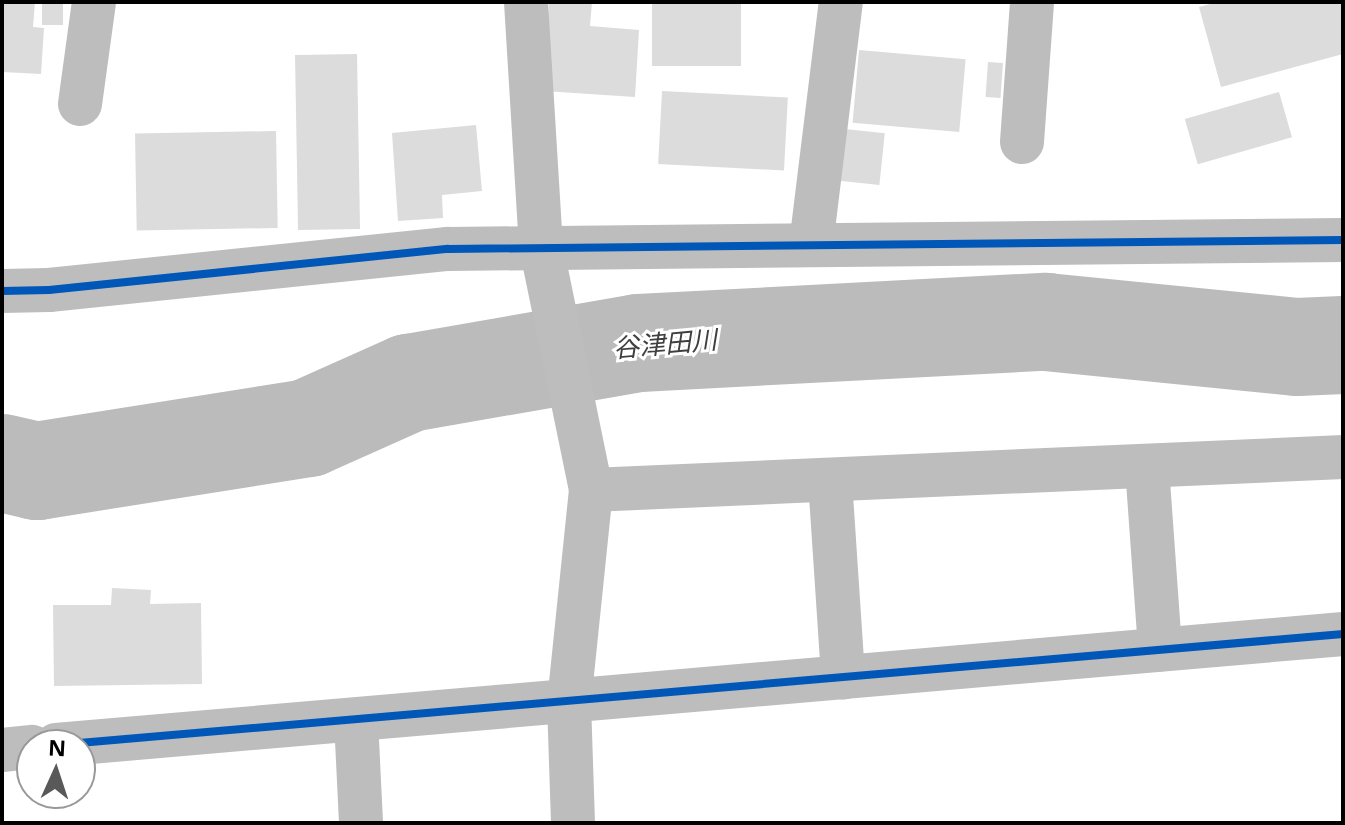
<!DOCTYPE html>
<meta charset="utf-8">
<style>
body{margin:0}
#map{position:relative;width:1345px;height:825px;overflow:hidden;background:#fff;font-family:"Noto Sans","Noto Sans JP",sans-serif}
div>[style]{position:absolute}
.river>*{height:98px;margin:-49px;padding:0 49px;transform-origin:49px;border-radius:49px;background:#bbb}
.building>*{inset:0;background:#dcdcdc;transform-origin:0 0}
.minor>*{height:44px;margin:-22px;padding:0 22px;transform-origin:22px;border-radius:22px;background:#bdbdbd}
.cycleway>*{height:8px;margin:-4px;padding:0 4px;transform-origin:4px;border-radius:4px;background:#0057b8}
span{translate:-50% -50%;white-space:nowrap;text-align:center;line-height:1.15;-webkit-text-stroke:6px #fff;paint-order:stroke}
.water-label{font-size:26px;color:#3f3f3f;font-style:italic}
.frame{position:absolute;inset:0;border:4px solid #000;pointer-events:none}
.north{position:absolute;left:16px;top:729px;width:80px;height:80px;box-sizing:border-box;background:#fff;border:2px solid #999;border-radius:50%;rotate:3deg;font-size:22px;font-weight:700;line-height:32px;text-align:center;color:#000}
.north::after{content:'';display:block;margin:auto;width:28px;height:36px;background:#595959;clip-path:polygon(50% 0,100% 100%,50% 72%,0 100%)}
</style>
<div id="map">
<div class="river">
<div style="left:2px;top:463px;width:36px;rotate:13deg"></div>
<div style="left:37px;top:471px;width:274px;rotate:-9deg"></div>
<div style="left:308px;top:428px;width:111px;rotate:-24deg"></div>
<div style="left:409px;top:383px;width:233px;rotate:-9.9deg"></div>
<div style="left:639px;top:343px;width:408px;rotate:-3deg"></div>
<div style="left:1046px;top:322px;width:252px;rotate:5.7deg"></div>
<div style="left:1297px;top:347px;width:46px;rotate:-2.5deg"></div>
</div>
<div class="building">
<div style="clip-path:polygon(2px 2px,35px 2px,33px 27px,44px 28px,41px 74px,2px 72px)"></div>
<div style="left:42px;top:2px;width:21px;height:23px"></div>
<div style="clip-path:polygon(549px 2px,592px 2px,590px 26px,639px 30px,635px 97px,544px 91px)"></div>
<div style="left:652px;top:2px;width:89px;height:64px"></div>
<div style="clip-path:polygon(1218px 2px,1343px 2px,1343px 54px,1221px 87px,1199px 7px)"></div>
<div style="left:859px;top:50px;width:107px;height:73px;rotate:5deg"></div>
<div style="left:357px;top:54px;width:175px;height:62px;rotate:89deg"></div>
<div style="left:988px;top:62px;width:15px;height:35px;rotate:4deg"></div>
<div style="left:662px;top:91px;width:126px;height:73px;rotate:3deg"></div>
<div style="left:1279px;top:92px;width:47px;height:98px;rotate:74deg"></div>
<div style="clip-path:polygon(476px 125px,482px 191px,442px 195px,443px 218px,398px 221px,392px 133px)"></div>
<div style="left:845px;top:129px;width:40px;height:52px;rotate:6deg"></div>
<div style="left:276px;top:131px;width:97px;height:141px;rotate:89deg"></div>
<div style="clip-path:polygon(112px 588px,151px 590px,150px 604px,201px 603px,202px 684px,54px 686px,53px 605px,111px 605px)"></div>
</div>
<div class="minor">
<div style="left:526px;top:2px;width:244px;rotate:86.5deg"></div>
<div style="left:541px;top:246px;width:249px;rotate:78.4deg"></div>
<div style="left:591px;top:490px;width:213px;rotate:95.9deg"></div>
<div style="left:569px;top:702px;width:121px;rotate:88.1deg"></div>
<div style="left:80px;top:104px;width:103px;rotate:-82.2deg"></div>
<div style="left:1022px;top:142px;width:140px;rotate:-85.9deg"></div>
<div style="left:811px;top:245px;width:245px;rotate:-83deg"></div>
<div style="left:2px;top:291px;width:47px;rotate:-1.2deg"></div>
<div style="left:49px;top:290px;width:401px;rotate:-5.9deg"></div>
<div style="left:448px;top:249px;width:895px;rotate:-0.58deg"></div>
<div style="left:1147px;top:467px;width:183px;rotate:85.9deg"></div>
<div style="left:830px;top:480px;width:198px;rotate:86.2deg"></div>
<div style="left:591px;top:490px;width:753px;rotate:-2.51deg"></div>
<div style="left:356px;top:720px;width:103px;rotate:87.2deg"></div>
<div style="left:56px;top:745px;width:1292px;rotate:-4.93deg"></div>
<div style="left:2px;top:750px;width:30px;rotate:-6deg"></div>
</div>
<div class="cycleway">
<div style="left:2px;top:291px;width:47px;rotate:-1.2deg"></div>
<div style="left:49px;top:290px;width:401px;rotate:-5.9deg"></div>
<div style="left:448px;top:249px;width:895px;rotate:-0.58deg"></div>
<div style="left:56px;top:745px;width:1292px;rotate:-4.93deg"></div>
</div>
<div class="water-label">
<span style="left:665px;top:344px;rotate:-5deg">谷津田川</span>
</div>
<div class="frame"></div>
<div class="north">N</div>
</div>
